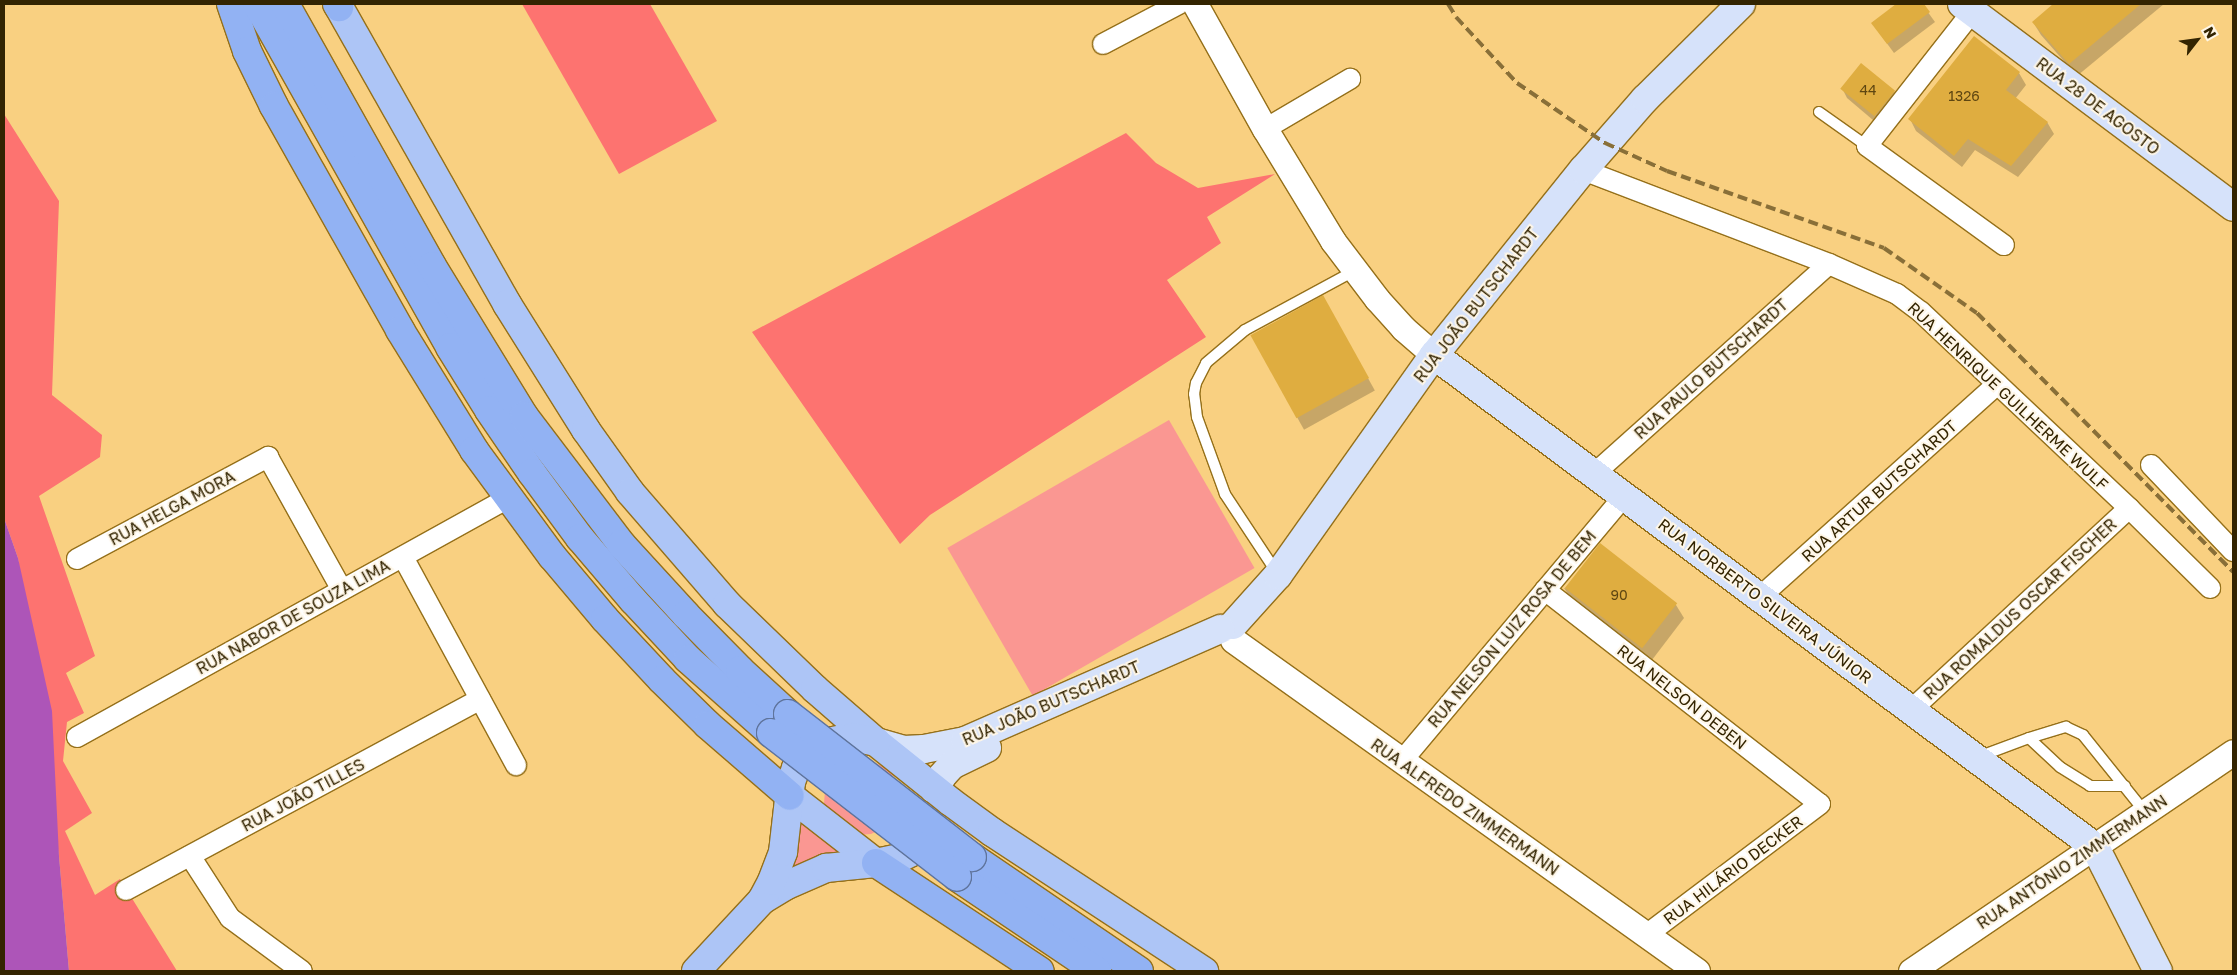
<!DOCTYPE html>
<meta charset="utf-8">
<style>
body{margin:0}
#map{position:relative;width:2237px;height:975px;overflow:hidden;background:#f9d081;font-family:"Golos Text",sans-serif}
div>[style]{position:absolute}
.green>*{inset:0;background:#fa9792;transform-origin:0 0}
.forest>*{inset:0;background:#fd7370}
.water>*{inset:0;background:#ad55b8}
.shadow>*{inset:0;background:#0003;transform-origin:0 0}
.building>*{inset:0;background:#dfad40;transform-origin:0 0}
.roads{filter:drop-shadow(1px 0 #95701a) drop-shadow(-1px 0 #95701a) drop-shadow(0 1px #95701a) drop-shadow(0 -1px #95701a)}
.service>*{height:10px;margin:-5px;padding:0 5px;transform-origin:5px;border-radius:5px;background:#fff}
.minor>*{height:20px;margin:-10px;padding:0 10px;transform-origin:10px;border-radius:10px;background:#fff}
.tertiary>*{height:25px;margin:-12.5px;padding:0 12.5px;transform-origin:12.5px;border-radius:12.5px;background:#fff}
.secondary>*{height:28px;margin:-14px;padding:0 14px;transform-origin:14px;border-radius:14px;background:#d6e2fa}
.primary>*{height:28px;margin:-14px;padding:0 14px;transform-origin:14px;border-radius:14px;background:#adc5f6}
.trunk>*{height:28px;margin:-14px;padding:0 14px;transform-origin:14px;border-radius:14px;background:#92b2f3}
.rail>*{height:4px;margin-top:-2px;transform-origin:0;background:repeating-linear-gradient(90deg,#896f38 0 10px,transparent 0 15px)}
.bridges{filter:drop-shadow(1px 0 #5f749c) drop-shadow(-1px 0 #5f749c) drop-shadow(0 1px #5f749c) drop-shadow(0 -1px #5f749c)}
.trunk-bridge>*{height:28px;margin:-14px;padding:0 14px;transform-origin:14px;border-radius:14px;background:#92b2f3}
span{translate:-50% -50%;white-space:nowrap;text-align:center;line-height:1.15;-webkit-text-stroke:4px #fef6e7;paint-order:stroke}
.number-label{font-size:14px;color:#5e4611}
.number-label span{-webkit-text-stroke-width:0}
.street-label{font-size:16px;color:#332401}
.frame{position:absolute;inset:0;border:5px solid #332401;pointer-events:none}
.north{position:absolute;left:2172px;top:15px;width:50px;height:50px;-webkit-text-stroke:4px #fef6e7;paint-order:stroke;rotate:60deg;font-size:14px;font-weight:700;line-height:20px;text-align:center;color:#332401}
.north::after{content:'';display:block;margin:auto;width:18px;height:22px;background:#332401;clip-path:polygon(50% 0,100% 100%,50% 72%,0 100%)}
</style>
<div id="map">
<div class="green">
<div style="left:1169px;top:420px;width:171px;height:256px;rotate:60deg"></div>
<div style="clip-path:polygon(859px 760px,871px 761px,882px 766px,892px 774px,897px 785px,882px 829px,871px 834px,858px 835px,828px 815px,824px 803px,825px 791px)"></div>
<div style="clip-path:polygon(799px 817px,844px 852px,816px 858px,784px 875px,799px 843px)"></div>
</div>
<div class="forest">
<div style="clip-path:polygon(522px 4px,650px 4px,717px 121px,619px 174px)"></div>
<div style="clip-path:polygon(4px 114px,59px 201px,52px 395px,102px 435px,100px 457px,39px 496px,95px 656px,66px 673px,84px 713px,67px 722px,63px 761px,92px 813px,65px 831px,95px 895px,120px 879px,177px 971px,69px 971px,59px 856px,18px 558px,4px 518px)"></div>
<div style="clip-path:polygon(1126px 133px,1156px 163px,1198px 188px,1275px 174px,1207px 217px,1221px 243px,1167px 280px,1206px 337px,930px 515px,900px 544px,752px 332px)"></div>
</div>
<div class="water">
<div style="clip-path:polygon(4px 518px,18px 558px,52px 711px,59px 856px,69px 971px,4px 971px)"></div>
</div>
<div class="shadow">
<div style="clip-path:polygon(1898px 4px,1922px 4px,1935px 22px,1894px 53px,1872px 23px)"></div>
<div style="clip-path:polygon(2055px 4px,2164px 4px,2077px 76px,2041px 35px,2033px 22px)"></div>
<div style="clip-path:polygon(1974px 37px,2019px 73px,2026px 85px,2015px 99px,2047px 122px,2054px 134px,2018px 177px,1975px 150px,1962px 167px,1916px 131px,1910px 119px)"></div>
<div style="clip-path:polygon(1842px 88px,1894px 92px,1899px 102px,1880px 126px,1847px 98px)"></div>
<div style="left:1323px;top:297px;width:107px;height:81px;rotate:61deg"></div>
<div style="clip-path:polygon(1564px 588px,1676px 605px,1684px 618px,1652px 660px,1572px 600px)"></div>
</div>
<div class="building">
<div style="clip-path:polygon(1896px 4px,1924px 4px,1930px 12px,1887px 44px,1871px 23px)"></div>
<div style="clip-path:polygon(2053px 4px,2141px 4px,2069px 64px,2032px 22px)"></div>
<div style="clip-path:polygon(1974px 36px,2020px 72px,2006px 90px,2048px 122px,2011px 166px,1968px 139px,1954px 156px,1908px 119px)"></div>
<div style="left:1861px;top:63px;width:44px;height:33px;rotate:39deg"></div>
<div style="left:1323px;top:295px;width:95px;height:83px;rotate:61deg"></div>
<div style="left:1600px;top:543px;width:98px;height:57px;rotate:38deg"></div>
</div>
<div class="roads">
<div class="service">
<div style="left:1819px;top:112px;width:59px;rotate:35.3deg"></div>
<div style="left:1277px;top:573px;width:95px;rotate:-123.4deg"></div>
<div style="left:1225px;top:494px;width:82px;rotate:-110deg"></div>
<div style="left:1197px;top:417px;width:23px;rotate:-97deg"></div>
<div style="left:1194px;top:394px;width:11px;rotate:-80deg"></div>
<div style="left:1196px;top:383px;width:22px;rotate:-63deg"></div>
<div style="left:1206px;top:363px;width:51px;rotate:-40.2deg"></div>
<div style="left:1245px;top:330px;width:124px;rotate:-28.4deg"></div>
<div style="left:2029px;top:738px;width:42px;rotate:43.1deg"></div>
<div style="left:2060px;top:767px;width:36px;rotate:32deg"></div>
<div style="left:2090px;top:786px;width:35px"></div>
<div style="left:1978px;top:757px;width:54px;rotate:-20.4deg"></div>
<div style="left:2029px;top:738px;width:39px;rotate:-17deg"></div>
<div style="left:2066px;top:727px;width:19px;rotate:25deg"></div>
<div style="left:2083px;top:735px;width:99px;rotate:51.2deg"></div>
</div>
<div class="minor">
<div style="left:1972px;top:12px;width:170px;rotate:128.1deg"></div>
<div style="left:1867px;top:146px;width:169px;rotate:35.9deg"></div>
<div style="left:1103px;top:44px;width:86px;rotate:-27.8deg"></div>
<div style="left:1265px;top:129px;width:99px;rotate:-30.5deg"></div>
<div style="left:1583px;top:170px;width:263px;rotate:20.9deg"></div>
<div style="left:1829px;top:264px;width:74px;rotate:23.8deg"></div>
<div style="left:1897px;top:294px;width:30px;rotate:37deg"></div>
<div style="left:1921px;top:312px;width:286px;rotate:43.3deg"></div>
<div style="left:2129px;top:508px;width:114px;rotate:44.6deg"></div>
<div style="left:2151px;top:465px;width:119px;rotate:46.4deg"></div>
<div style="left:1594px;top:474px;width:315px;rotate:-41.8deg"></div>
<div style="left:403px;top:557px;width:237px;rotate:61.5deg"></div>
<div style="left:77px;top:559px;width:217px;rotate:-28.1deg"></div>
<div style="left:268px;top:457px;width:152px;rotate:60.9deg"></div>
<div style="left:1545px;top:590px;width:348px;rotate:37.9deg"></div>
<div style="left:1820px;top:804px;width:218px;rotate:143deg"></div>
<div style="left:1760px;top:597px;width:319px;rotate:-41.9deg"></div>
<div style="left:1911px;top:710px;width:297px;rotate:-42.8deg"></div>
<div style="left:77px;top:737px;width:493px;rotate:-29deg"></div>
<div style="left:1401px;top:762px;width:347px;rotate:-50deg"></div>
<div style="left:190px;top:856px;width:74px;rotate:57.2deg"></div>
<div style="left:230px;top:918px;width:89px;rotate:36.4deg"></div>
<div style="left:126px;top:890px;width:402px;rotate:-28.3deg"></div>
</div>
<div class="tertiary">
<div style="left:1195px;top:4px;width:143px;rotate:60.8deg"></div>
<div style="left:1265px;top:129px;width:131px;rotate:58.7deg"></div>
<div style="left:1333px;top:241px;width:73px;rotate:52.8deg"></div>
<div style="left:1377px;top:299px;width:39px;rotate:48deg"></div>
<div style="left:1403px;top:328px;width:41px;rotate:41.1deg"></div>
<div style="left:1233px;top:640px;width:570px;rotate:35.5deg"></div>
<div style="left:1911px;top:971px;width:389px;rotate:-34.2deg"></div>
</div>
<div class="secondary">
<div style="left:1962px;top:4px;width:339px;rotate:36.8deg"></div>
<div style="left:1434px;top:355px;width:824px;rotate:36.66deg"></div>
<div style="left:2095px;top:847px;width:139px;rotate:63.1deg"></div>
<div style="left:1233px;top:625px;width:67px;rotate:-48deg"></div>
<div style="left:1278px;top:575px;width:270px;rotate:-54.7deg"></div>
<div style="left:1434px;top:355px;width:238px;rotate:-51.2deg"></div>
<div style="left:1583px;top:170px;width:94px;rotate:-48.9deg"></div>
<div style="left:1645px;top:99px;width:135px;rotate:-44.7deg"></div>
<div style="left:876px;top:742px;width:29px;rotate:16deg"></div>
<div style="left:904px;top:750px;width:20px;rotate:-3deg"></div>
<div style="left:924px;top:749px;width:42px;rotate:-11deg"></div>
<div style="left:965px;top:741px;width:279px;rotate:-23.7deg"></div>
<div style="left:934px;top:789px;width:15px;rotate:-58deg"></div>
<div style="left:942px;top:776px;width:15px;rotate:-48deg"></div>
<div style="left:952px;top:765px;width:39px;rotate:-26deg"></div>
</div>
<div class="primary">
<div style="left:339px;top:7px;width:341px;rotate:60.5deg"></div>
<div style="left:507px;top:304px;width:149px;rotate:57.9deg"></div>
<div style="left:586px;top:430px;width:76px;rotate:54.6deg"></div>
<div style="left:630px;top:492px;width:148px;rotate:49.1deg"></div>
<div style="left:727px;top:604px;width:122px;rotate:44deg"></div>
<div style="left:815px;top:689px;width:81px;rotate:41deg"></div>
<div style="left:876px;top:742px;width:96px;rotate:38.7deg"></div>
<div style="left:951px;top:802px;width:51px;rotate:36.2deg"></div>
<div style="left:992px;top:832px;width:254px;rotate:33.3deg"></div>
<div style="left:790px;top:796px;width:109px;rotate:37.9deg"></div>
<div style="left:762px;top:900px;width:27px;rotate:-31deg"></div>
<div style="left:785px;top:886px;width:45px;rotate:-23.7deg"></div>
<div style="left:826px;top:868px;width:50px;rotate:-5.7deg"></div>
<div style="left:876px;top:863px;width:25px;rotate:-12deg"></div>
<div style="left:900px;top:858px;width:13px;rotate:-27deg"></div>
<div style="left:912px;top:852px;width:30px;rotate:-48deg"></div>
<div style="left:696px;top:971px;width:97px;rotate:-47.1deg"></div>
<div style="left:762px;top:900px;width:21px;rotate:-62deg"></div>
<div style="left:772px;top:881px;width:31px;rotate:-69deg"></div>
<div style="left:783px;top:852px;width:70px;rotate:-83.5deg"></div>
<div style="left:791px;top:782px;width:15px;rotate:-70deg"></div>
<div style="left:796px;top:768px;width:19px;rotate:-51deg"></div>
<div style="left:808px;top:753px;width:14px;rotate:-39deg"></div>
<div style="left:819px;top:744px;width:35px;rotate:-12deg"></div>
<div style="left:853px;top:737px;width:24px;rotate:12deg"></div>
</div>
<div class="trunk">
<div style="left:231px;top:4px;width:50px;rotate:71.2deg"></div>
<div style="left:247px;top:51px;width:61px;rotate:63.9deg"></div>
<div style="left:274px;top:106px;width:257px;rotate:60.6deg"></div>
<div style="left:400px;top:330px;width:141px;rotate:58.3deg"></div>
<div style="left:474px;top:450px;width:132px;rotate:53.7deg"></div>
<div style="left:552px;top:556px;width:82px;rotate:49.9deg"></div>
<div style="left:605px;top:619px;width:83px;rotate:46.9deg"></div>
<div style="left:662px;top:680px;width:64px;rotate:44.4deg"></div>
<div style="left:708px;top:725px;width:108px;rotate:40.9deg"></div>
<div style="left:257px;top:4px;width:394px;rotate:60.6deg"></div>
<div style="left:450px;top:347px;width:74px;rotate:58.2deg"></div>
<div style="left:489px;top:410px;width:76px;rotate:55.7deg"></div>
<div style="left:532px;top:473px;width:81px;rotate:53.6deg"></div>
<div style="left:580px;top:538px;width:82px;rotate:49.5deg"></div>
<div style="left:633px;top:600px;width:81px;rotate:47deg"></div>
<div style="left:688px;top:659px;width:111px;rotate:41.7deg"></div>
<div style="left:285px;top:4px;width:300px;rotate:60.7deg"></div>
<div style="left:432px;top:266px;width:176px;rotate:58.5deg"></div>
<div style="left:524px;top:416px;width:161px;rotate:52.8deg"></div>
<div style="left:621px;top:544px;width:96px;rotate:47.5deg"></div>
<div style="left:686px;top:615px;width:77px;rotate:45.5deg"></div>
<div style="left:740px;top:670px;width:65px;rotate:42.5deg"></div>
<div style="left:337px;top:4px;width:4px;rotate:56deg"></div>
<div style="left:972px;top:857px;width:202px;rotate:34.3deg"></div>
<div style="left:876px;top:863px;width:196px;rotate:33.4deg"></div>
<div style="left:957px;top:877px;width:169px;rotate:33.9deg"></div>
</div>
</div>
<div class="rail">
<div style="left:1448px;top:4px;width:15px;rotate:58deg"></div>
<div style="left:1456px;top:17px;width:90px;rotate:47.3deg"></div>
<div style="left:1517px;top:83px;width:107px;rotate:34.3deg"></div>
<div style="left:1605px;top:143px;width:68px;rotate:24.3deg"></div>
<div style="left:1667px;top:171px;width:230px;rotate:19.5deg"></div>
<div style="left:1884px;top:248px;width:113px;rotate:35deg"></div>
<div style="left:1977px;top:313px;width:364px;rotate:45.3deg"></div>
</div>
<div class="bridges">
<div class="trunk-bridge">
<div style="left:788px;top:714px;width:233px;rotate:37.9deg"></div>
<div style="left:771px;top:733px;width:235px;rotate:37.7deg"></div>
</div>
</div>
<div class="number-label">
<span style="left:1868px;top:90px">44</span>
<span style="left:1964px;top:96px">1326</span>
<span style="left:1619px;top:595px">90</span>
</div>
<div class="street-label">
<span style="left:2098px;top:106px;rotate:37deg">RUA 28 DE AGOSTO</span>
<span style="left:1476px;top:305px;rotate:-52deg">RUA JOÃO BUTSCHARDT</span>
<span style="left:1711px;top:369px;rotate:-42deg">RUA PAULO BUTSCHARDT</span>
<span style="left:2008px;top:396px;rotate:43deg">RUA HENRIQUE GUILHERME WULF</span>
<span style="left:1879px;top:491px;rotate:-42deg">RUA ARTUR BUTSCHARDT</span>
<span style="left:172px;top:508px;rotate:-28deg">RUA HELGA MORA</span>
<span style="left:1765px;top:601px;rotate:37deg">RUA NORBERTO SILVEIRA JÚNIOR</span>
<span style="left:2020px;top:609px;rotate:-43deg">RUA ROMALDUS OSCAR FISCHER</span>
<span style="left:293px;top:617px;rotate:-29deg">RUA NABOR DE SOUZA LIMA</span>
<span style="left:1512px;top:629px;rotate:-50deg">RUA NELSON LUIZ ROSA DE BEM</span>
<span style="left:1682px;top:697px;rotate:38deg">RUA NELSON DEBEN</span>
<span style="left:1051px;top:703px;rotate:-23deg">RUA JOÃO BUTSCHARDT</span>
<span style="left:303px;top:795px;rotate:-28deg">RUA JOÃO TILLES</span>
<span style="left:1465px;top:807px;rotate:35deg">RUA ALFREDO ZIMMERMANN</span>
<span style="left:2072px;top:862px;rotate:-34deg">RUA ANTÔNIO ZIMMERMANN</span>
<span style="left:1733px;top:870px;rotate:-37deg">RUA HILÁRIO DECKER</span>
</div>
<div class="frame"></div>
<div class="north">N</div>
</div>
